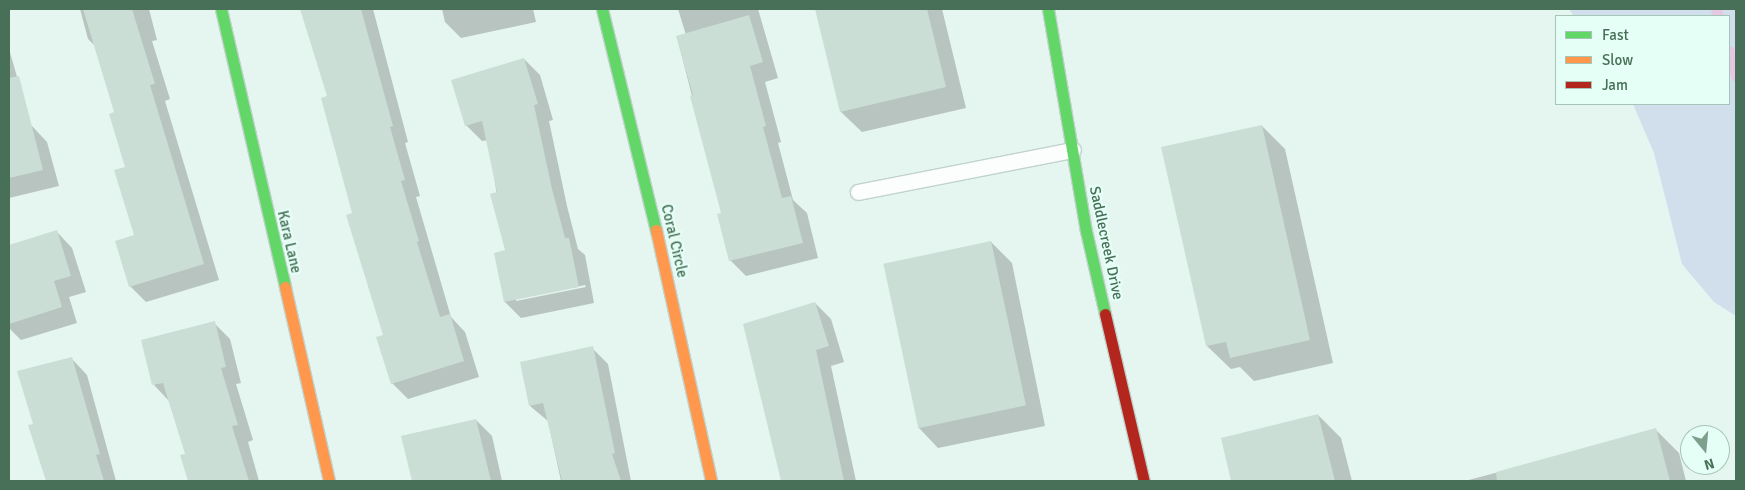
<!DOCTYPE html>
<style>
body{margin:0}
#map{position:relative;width:1745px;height:490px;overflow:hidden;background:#e5f5f0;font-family:Signika,sans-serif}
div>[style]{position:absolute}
.green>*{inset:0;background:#d0dfeb}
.shadow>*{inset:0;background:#0003}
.stream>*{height:11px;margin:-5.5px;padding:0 5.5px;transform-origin:5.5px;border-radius:5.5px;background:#e4c8e1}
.building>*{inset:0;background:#cbded5;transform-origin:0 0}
.roads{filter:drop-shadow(1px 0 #c1d3cb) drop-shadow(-1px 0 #c1d3cb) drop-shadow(0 1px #c1d3cb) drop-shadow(0 -1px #c1d3cb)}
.lane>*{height:15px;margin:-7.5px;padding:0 7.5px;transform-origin:7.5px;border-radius:7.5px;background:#fbfefd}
.fast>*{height:11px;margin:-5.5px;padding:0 5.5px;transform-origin:5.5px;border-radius:5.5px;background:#63d668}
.slow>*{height:11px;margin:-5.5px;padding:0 5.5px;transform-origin:5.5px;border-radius:5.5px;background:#ff974d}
.jam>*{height:11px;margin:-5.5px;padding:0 5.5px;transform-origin:5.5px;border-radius:5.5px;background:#b3261e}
span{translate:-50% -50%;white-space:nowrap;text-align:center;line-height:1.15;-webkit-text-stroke:5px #e5fef6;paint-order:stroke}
.street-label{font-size:15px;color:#487058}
.frame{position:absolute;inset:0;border:10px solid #487058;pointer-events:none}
.legend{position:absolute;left:1555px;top:15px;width:175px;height:90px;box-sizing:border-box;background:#e5fef6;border:1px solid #a6c5b7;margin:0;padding:6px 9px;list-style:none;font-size:15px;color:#487058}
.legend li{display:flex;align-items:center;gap:10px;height:25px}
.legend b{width:25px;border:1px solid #a6c5b7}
.north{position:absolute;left:1680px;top:425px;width:50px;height:50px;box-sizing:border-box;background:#e5fef6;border:1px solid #a6c5b7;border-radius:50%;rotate:163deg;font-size:14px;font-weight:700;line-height:20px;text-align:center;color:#487058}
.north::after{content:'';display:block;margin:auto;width:18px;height:22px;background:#7f9f8d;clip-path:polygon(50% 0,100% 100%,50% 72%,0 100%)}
</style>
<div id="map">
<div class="green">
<div style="clip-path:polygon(1569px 9px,1736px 9px,1736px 316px,1714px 302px,1682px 264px,1654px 153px,1633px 104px,1729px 104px,1729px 16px,1574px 16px)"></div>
</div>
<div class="shadow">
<div style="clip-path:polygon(80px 9px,149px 9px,157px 40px,152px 41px,170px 99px,165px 101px,219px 280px,146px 302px,130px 286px,136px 236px,126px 167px,116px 113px,96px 47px,88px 39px)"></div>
<div style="clip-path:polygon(302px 9px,373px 9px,408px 142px,405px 143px,420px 196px,416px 197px,451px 317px,465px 332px,479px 377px,408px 399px,392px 383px,384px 336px,328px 97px)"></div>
<div style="clip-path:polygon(442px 9px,533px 9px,536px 22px,461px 38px,445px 22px)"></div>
<div style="clip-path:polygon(678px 9px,758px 9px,778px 78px,765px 82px,781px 142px,778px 143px,793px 200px,807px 213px,818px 258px,746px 276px,730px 260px,722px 214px,677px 37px,686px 35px)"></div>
<div style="clip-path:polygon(817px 9px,942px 9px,966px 108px,862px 132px,841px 112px)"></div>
<div style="clip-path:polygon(9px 49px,31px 125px,47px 142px,59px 186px,9px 198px)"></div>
<div style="clip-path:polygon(evenodd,524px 59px,540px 75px,553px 120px,549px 121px,567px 206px,578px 249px,585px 255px,594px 303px,521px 318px,505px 302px,506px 251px,488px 140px,482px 141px,466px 125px,524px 59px,585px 285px,586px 287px,516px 301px,516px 299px,585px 285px)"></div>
<div style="clip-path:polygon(1262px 126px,1285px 149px,1333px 363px,1254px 381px,1240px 367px,1231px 369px,1207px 346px,1163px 148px)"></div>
<div style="clip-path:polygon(57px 232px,72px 248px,86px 292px,69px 297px,77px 323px,21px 340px,9px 328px,9px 246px)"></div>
<div style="clip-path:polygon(991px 242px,1012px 263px,1045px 426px,938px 448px,918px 427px)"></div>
<div style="clip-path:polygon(815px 303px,831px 319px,844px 362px,831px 366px,856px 481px,783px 481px,745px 324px)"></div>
<div style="clip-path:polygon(214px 323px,230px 339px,241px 383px,236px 384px,253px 440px,248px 442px,259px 481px,189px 481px,182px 456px,186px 455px,169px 401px,154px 385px)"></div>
<div style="clip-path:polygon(592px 348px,608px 364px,631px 481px,561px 481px,548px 421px,530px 406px)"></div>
<div style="clip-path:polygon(72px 359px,87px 375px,116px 481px,47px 481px,30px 426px,35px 425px)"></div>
<div style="clip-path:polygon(1318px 415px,1341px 438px,1352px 481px,1233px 481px,1222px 439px)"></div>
<div style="clip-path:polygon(476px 420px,492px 436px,502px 481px,413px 481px,402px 436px)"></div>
<div style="clip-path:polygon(1656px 430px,1679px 453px,1686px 481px,1465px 481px)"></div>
</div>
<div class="stream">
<div style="left:1716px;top:9px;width:7px;rotate:74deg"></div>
<div style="left:1729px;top:51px;width:26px;rotate:74deg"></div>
</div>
<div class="building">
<div style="clip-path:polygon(83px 9px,132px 9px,155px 84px,150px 85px,204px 264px,129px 287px,115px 241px,134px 235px,114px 170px,125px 167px,109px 114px,114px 112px)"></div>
<div style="clip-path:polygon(300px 9px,361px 9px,393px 126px,390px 127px,405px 180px,401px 181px,419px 241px,417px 242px,440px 317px,450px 314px,464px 361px,391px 384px,376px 337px,383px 335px,346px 215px,352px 213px,321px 98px,327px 96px)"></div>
<div style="clip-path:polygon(815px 9px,927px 9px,946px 87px,840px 112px)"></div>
<div style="clip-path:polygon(749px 15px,763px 62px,750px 66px,766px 126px,763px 127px,782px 198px,791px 196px,803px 243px,729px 261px,717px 214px,721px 213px,690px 96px,693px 95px,676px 36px)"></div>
<div style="clip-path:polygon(524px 58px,538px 104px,534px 105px,552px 189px,565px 238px,569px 238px,579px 287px,504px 302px,494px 253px,505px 250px,490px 194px,497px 192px,482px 121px,465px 126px,451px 80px)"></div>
<div style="clip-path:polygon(19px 76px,43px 170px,9px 178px,9px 78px)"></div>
<div style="clip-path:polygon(1262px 125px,1310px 340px,1230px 358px,1226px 342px,1206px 346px,1161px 147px)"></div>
<div style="clip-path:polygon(57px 230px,71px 276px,54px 281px,62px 307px,9px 324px,9px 245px)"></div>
<div style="left:991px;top:241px;width:168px;height:110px;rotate:78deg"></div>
<div style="clip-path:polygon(815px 302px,829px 346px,816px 350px,844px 481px,781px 481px,743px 324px)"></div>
<div style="clip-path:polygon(215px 321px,226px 367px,221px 368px,238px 425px,232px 426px,249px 481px,188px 481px,180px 455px,185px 454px,163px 383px,152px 385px,141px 340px)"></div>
<div style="clip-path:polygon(593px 346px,615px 453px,612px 454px,621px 481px,562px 481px,543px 403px,529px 406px,520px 362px)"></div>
<div style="clip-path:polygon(72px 357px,100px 454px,96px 455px,104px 481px,46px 481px,28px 425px,33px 424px,17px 371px)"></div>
<div style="clip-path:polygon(1318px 414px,1335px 481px,1231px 481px,1221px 438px)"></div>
<div style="clip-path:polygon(476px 419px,491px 481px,412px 481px,401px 436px)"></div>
<div style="clip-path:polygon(1656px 428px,1670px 481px,1497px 481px,1496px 472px)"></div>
</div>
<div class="roads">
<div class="lane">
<div style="left:858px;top:192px;width:219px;rotate:-11.1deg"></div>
</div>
<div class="fast">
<div style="left:221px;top:9px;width:285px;rotate:77deg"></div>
<div style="left:602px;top:9px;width:228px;rotate:76.3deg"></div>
<div style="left:1048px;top:9px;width:225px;rotate:80.3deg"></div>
<div style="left:1086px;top:231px;width:85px;rotate:77.1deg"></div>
</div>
<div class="slow">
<div style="left:656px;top:230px;width:257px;rotate:77.6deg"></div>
<div style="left:285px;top:287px;width:199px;rotate:77.2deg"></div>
</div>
<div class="jam">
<div style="left:1105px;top:314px;width:171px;rotate:76.9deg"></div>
</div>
</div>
<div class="street-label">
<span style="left:674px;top:241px;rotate:77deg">Coral Circle</span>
<span style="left:289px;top:242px;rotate:77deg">Kara Lane</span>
<span style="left:1106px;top:243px;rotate:78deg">Saddlecreek Drive</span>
</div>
<div class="frame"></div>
<ul class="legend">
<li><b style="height:6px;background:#63d668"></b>Fast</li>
<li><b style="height:6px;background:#ff974d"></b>Slow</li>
<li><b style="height:6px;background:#b3261e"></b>Jam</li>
</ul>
<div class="north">N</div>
</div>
